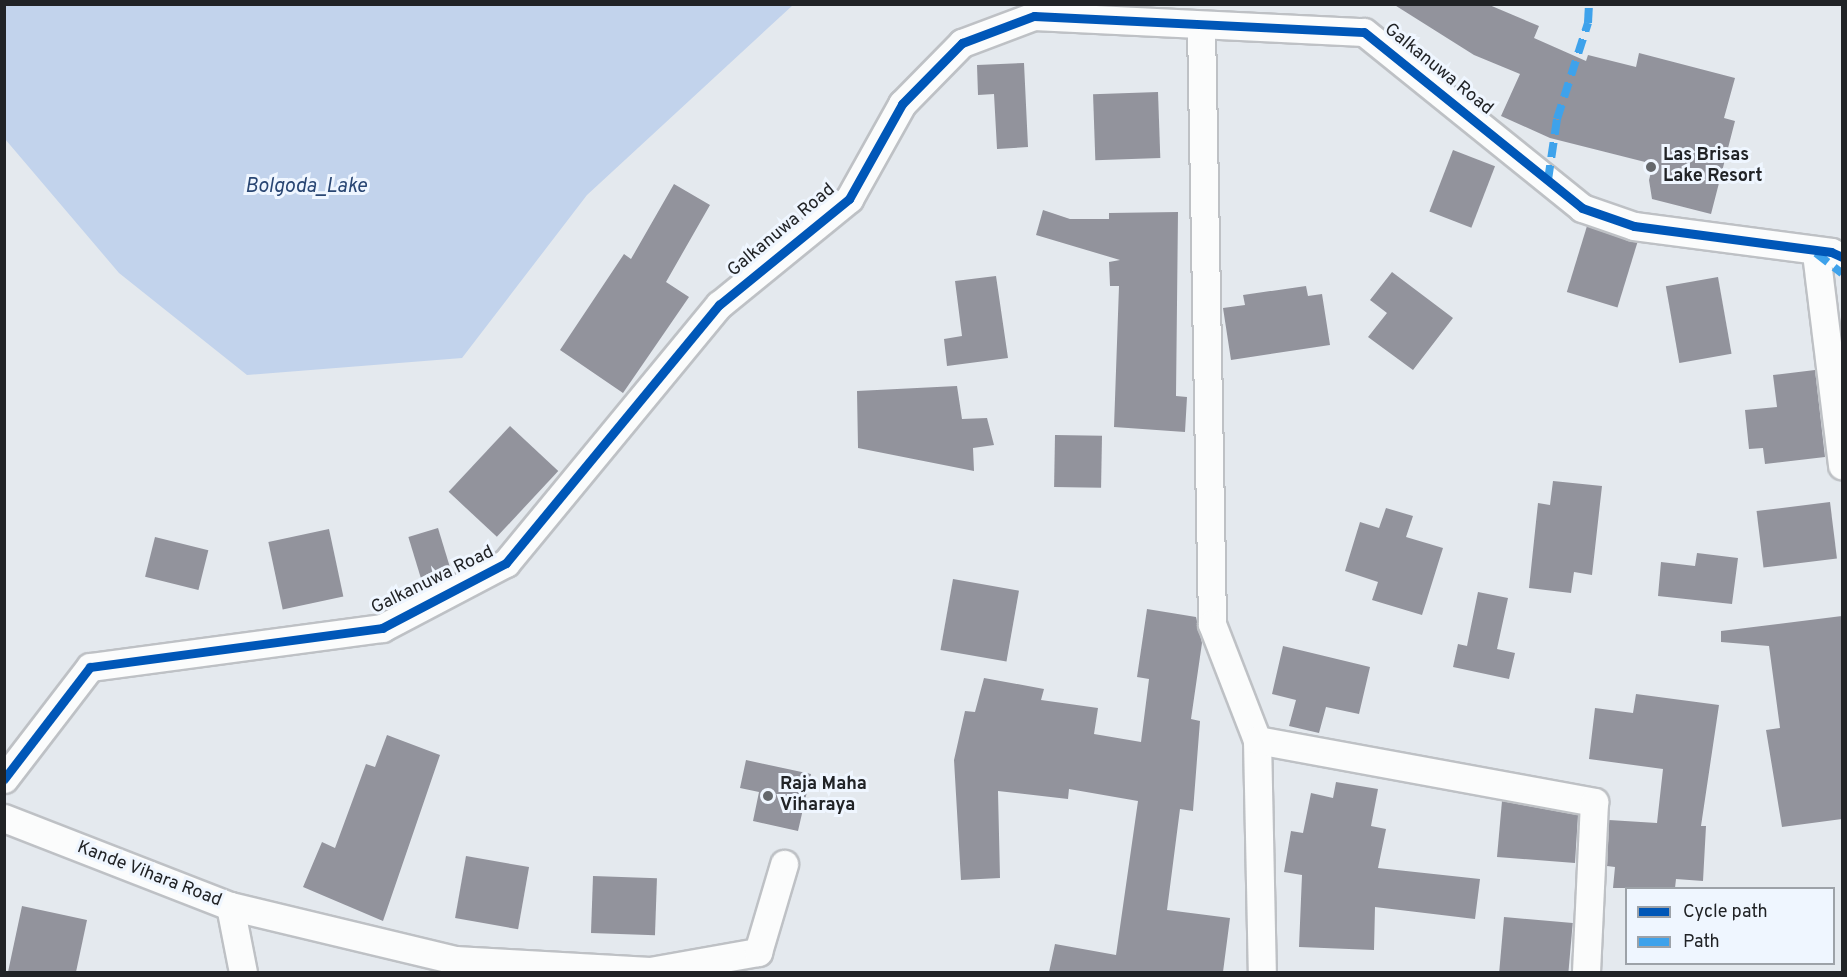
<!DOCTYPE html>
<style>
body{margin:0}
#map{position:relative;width:1847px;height:977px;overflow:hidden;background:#e4e9ee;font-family:Overpass,sans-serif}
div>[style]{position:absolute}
.water>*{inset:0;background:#c2d3ec}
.building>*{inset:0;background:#92939c;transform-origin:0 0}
.roads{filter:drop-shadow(2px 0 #bec1c5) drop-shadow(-2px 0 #bec1c5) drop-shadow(0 2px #bec1c5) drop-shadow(0 -2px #bec1c5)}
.minor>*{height:27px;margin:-13.5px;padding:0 13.5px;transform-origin:13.5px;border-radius:13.5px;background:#fbfcfc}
.quiet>*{height:8px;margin-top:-4px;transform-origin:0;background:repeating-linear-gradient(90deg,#3ea2eb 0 15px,transparent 0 23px)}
.cycleway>*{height:9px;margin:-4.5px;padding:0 4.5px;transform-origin:4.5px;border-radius:4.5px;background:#0057b8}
.dots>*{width:16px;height:16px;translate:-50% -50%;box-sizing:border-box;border:3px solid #eff6ff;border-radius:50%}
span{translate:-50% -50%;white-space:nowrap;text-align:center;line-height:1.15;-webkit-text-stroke:6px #eff6ff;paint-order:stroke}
.street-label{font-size:18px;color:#212326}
.poi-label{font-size:18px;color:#212326;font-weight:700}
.left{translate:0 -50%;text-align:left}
.water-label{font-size:20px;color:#294673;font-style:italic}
.frame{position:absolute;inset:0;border:6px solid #212326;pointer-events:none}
.legend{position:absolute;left:1625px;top:887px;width:210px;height:78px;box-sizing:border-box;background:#eff6ff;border:2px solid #9da2a8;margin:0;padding:8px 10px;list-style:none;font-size:18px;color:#212326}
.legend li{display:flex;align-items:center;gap:12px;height:30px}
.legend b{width:30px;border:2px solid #9da2a8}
</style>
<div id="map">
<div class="water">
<div style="clip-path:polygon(4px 5px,5px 4px,793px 5px,587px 195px,462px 358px,247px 375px,119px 273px,5px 139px)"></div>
</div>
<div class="building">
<div style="clip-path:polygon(1393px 4px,1487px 4px,1539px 26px,1534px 38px,1586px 61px,1588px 55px,1636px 67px,1639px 53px,1735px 78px,1724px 118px,1735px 121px,1711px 214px,1652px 199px,1649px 180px,1653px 164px,1550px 138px,1501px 116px,1520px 74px,1474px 55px)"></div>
<div style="clip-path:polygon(1024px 63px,1028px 147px,997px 149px,994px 94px,978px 95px,977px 65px)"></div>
<div style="left:1158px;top:92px;width:66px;height:65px;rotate:88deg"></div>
<div style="left:1453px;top:150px;width:45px;height:66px;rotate:21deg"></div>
<div style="clip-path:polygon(674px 184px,710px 205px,666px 282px,689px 297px,623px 393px,560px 350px,624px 254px,631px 259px)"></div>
<div style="clip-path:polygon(1043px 210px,1070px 219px,1109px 219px,1109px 213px,1178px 212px,1176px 396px,1187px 397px,1185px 432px,1114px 427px,1119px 286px,1110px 286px,1109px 262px,1120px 260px,1036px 235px)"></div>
<div style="left:1587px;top:226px;width:53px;height:69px;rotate:17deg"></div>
<div style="clip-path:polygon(1392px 272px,1453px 318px,1413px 370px,1368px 337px,1387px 313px,1370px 300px)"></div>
<div style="clip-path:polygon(996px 276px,1008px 358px,947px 366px,944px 339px,962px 336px,955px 281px)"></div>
<div style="left:1718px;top:277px;width:78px;height:53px;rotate:80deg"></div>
<div style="clip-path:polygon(1306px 286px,1308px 296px,1322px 294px,1330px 345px,1231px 360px,1223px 308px,1245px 305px,1243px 295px)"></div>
<div style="clip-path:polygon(1815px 370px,1825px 457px,1765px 464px,1763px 448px,1749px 449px,1745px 410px,1777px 407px,1773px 375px)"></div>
<div style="clip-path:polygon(957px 386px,962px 419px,987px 418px,994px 445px,973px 448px,974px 471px,858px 448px,857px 391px)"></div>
<div style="left:510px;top:426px;width:66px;height:90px;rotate:43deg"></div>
<div style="left:1055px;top:435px;width:47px;height:52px;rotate:1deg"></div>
<div style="clip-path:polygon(1553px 481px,1602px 486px,1592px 575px,1574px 572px,1571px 593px,1529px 588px,1538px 503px,1550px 505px)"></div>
<div style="left:1830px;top:502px;width:57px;height:74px;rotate:83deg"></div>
<div style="clip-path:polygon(1386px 508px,1413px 516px,1406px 537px,1443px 548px,1422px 615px,1372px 600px,1378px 582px,1345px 571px,1360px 522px,1379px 528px)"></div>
<div style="left:438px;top:528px;width:48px;height:31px;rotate:73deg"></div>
<div style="left:329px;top:529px;width:69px;height:62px;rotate:78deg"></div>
<div style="left:155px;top:537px;width:55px;height:41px;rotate:14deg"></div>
<div style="clip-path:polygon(1697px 553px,1738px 558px,1732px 604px,1658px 596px,1661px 562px,1695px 566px)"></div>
<div style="left:953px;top:579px;width:67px;height:72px;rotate:10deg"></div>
<div style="clip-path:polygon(1478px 592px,1508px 598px,1497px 649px,1515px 653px,1509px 679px,1453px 667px,1458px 644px,1467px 646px)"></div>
<div style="clip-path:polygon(1147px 609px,1196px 617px,1202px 643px,1191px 719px,1200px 721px,1193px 811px,1180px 809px,1167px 910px,1230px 918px,1223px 972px,1049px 972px,1055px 944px,1116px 955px,1138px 801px,1069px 789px,1068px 799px,998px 791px,1000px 878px,961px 880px,954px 760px,965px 711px,975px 712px,984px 678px,1044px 689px,1041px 700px,1098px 708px,1094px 734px,1141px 742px,1149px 679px,1137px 677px)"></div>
<div style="clip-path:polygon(1842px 616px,1842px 819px,1782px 827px,1766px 730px,1780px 728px,1769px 646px,1721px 642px,1721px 631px)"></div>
<div style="clip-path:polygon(1283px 646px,1370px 667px,1359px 714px,1326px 707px,1319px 733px,1289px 726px,1296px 700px,1272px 694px)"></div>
<div style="clip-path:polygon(1636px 694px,1719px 705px,1701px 826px,1706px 826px,1703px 881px,1676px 879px,1675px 888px,1613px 888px,1615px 867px,1607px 866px,1609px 820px,1657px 823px,1663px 769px,1589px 759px,1595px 708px,1633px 713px)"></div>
<div style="clip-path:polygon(387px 735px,440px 755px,383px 921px,303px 887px,322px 842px,335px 848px,366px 764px,375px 767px)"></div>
<div style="clip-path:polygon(746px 760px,811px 774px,798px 831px,753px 821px,759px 792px,740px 788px)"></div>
<div style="clip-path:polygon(1336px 782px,1378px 789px,1371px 826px,1386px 829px,1378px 868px,1480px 879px,1475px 919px,1375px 907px,1374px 950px,1299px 947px,1302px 875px,1284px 872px,1291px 831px,1303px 833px,1311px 793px,1333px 798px)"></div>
<div style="clip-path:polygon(1502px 801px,1578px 815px,1575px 863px,1497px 857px)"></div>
<div style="left:466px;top:856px;width:64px;height:63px;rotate:10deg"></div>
<div style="left:593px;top:876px;width:64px;height:57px;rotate:2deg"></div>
<div style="clip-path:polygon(22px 906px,87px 920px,76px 972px,8px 972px)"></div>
<div style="left:1504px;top:917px;width:69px;height:55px;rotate:5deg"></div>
</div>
<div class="roads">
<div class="minor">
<div style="left:1201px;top:27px;width:597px;rotate:88.94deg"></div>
<div style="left:1212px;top:624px;width:124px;rotate:68.8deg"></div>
<div style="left:1257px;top:740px;width:232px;rotate:88.8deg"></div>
<div style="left:1816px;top:253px;width:214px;rotate:83deg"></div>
<div style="left:1257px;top:740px;width:343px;rotate:10.4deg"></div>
<div style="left:1594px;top:802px;width:170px;rotate:92.7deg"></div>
<div style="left:4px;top:779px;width:141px;rotate:-52.5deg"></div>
<div style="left:90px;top:667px;width:295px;rotate:-7.6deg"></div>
<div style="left:382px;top:628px;width:140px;rotate:-27.7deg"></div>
<div style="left:506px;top:563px;width:335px;rotate:-50.5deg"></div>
<div style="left:719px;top:305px;width:168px;rotate:-39.2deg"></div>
<div style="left:849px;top:199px;width:109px;rotate:-60.8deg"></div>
<div style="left:902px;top:104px;width:86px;rotate:-45.5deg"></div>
<div style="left:962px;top:43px;width:77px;rotate:-20.6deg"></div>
<div style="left:1034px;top:16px;width:330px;rotate:2.8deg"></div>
<div style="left:1364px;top:32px;width:280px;rotate:38.9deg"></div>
<div style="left:1582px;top:208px;width:55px;rotate:19.1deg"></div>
<div style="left:1634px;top:226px;width:199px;rotate:7.5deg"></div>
<div style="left:1831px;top:252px;width:12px;rotate:24deg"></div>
<div style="left:4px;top:818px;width:243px;rotate:21.3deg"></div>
<div style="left:230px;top:906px;width:67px;rotate:78.9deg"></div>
<div style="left:230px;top:906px;width:231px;rotate:13.5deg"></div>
<div style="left:455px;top:960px;width:195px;rotate:3.2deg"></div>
<div style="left:650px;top:971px;width:110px;rotate:-10deg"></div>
<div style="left:758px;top:952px;width:92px;rotate:-73.5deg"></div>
</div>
</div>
<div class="quiet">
<div style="left:1548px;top:180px;width:62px;rotate:-81.6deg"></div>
<div style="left:1557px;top:119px;width:101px;rotate:-72.1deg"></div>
<div style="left:1588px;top:23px;width:19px;rotate:-87deg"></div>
<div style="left:1816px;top:253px;width:33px;rotate:38deg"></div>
</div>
<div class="cycleway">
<div style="left:4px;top:779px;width:141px;rotate:-52.5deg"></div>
<div style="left:90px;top:667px;width:295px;rotate:-7.6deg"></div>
<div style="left:382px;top:628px;width:140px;rotate:-27.7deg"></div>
<div style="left:506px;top:563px;width:335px;rotate:-50.5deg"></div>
<div style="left:719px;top:305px;width:168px;rotate:-39.2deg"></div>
<div style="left:849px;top:199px;width:109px;rotate:-60.8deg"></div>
<div style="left:902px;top:104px;width:86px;rotate:-45.5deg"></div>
<div style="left:962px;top:43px;width:77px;rotate:-20.6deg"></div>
<div style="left:1034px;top:16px;width:330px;rotate:2.8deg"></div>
<div style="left:1364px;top:32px;width:280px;rotate:38.9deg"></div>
<div style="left:1582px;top:208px;width:55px;rotate:19.1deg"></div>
<div style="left:1634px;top:226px;width:199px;rotate:7.5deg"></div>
<div style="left:1831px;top:252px;width:12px;rotate:24deg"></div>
</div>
<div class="dots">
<div style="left:1651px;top:167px;background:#65686c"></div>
<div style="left:768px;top:796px;background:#65686c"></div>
</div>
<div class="street-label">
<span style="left:1438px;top:70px;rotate:39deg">Galkanuwa Road</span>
<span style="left:782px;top:231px;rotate:-40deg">Galkanuwa Road</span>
<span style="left:433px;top:581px;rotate:-26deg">Galkanuwa Road</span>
<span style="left:149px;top:875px;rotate:21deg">Kande Vihara Road</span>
</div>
<div class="poi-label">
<span class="left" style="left:1663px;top:167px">Las Brisas<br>Lake Resort</span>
<span class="left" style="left:780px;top:796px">Raja Maha<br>Viharaya</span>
</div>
<div class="water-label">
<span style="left:306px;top:187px">Bolgoda_Lake</span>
</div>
<div class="frame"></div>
<ul class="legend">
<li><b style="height:8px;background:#0057b8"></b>Cycle path</li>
<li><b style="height:8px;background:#3ea2eb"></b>Path</li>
</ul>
</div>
